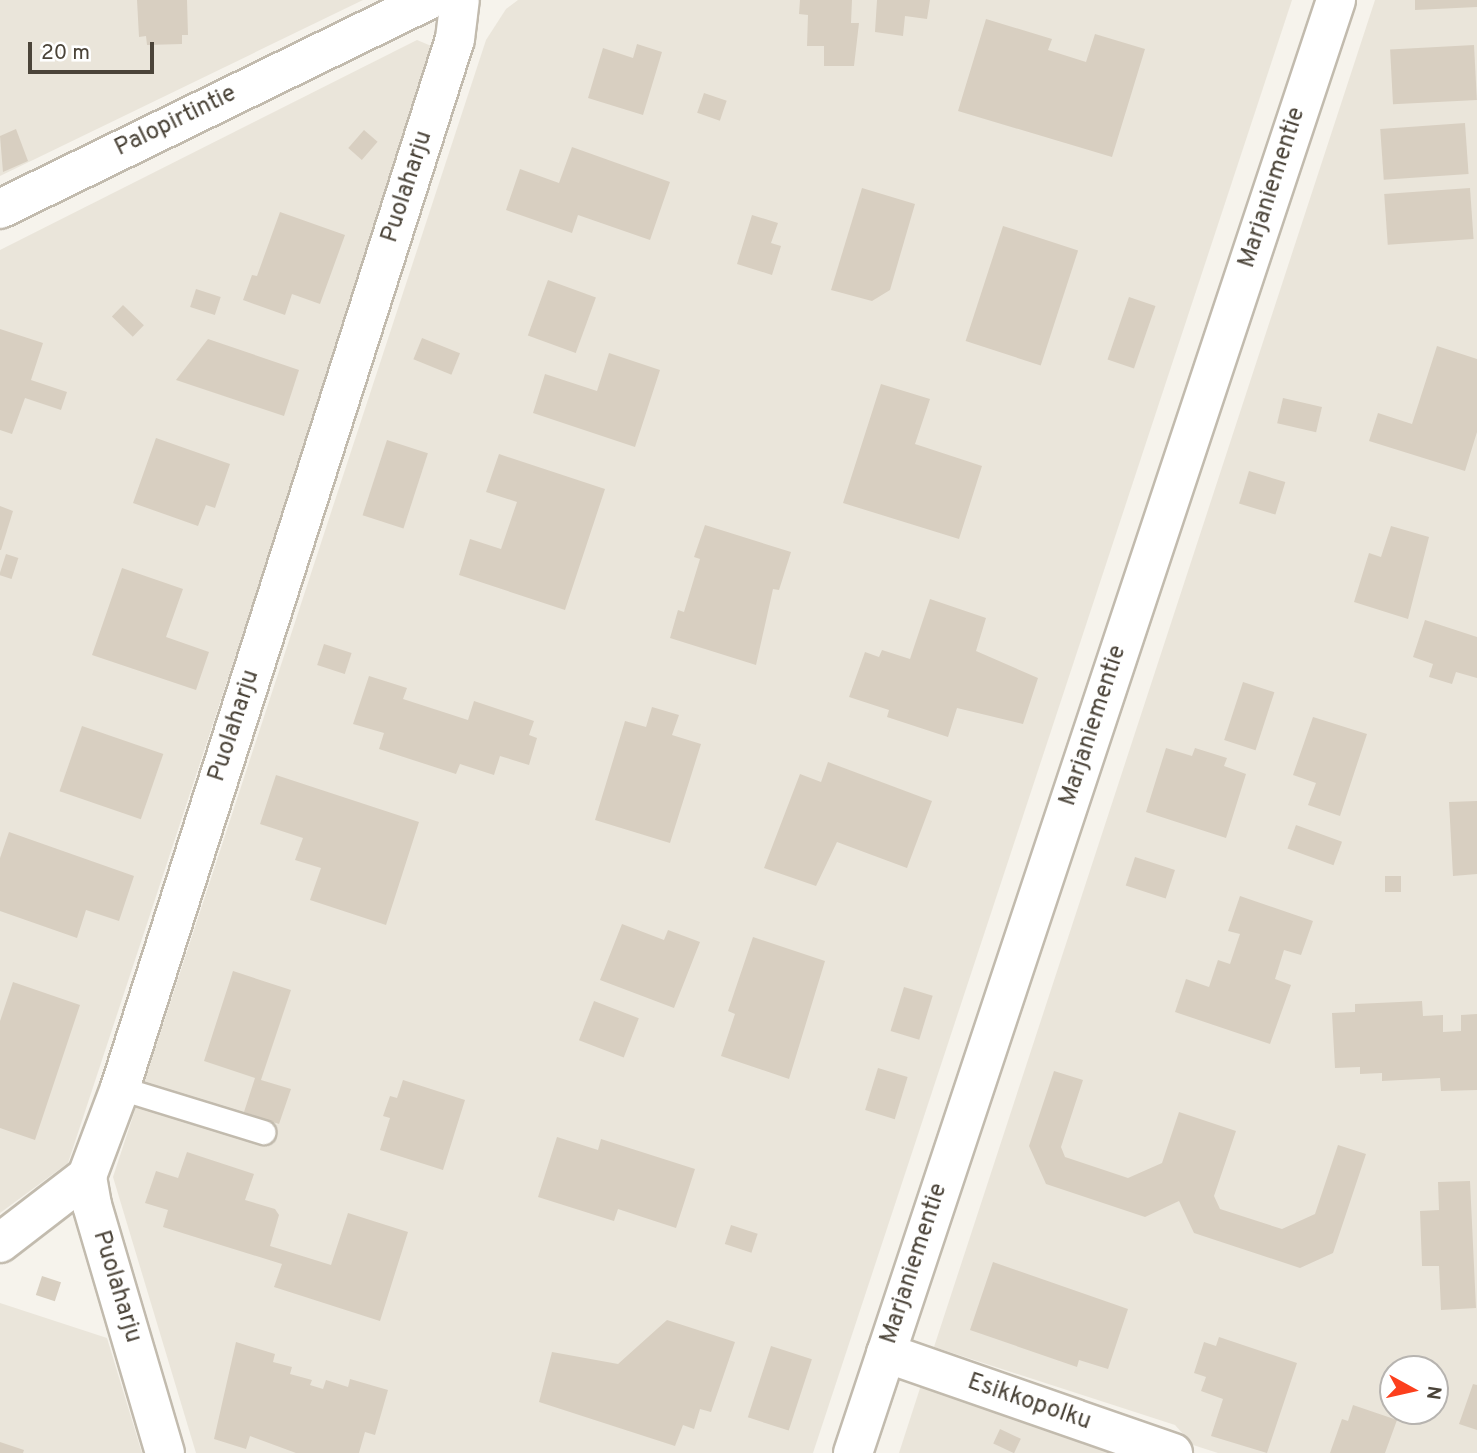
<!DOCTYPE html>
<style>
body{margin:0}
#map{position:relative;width:1477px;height:1453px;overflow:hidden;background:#f6f3ec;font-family:Overpass,sans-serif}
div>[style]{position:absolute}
.residential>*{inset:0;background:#eae5da}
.building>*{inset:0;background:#d8cfc1;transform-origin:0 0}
.roads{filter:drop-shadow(2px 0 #c2bbae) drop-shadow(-2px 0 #c2bbae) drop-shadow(0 2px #c2bbae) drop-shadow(0 -2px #c2bbae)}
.service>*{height:23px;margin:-11.5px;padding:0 11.5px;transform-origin:11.5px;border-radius:11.5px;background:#fff}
.minor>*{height:38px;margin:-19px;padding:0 19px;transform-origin:19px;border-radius:19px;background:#fff}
span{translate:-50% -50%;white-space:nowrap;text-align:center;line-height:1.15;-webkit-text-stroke:6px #fff;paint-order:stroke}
.street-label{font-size:24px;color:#4b4439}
.north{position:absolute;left:1379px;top:1355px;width:70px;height:70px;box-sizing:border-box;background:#fff;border:2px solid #b7b4b0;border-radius:50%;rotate:98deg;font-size:19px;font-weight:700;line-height:28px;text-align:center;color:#4b4439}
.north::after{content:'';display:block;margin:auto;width:24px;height:32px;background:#fc3f1d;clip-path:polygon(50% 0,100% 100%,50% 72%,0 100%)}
.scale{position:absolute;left:28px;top:42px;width:126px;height:32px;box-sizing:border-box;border:4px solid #4b4439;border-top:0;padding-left:9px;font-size:21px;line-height:24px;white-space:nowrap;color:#4b4439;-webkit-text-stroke:5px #fff;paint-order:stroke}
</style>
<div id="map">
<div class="residential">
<div style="clip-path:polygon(0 0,363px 0,0 176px)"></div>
<div style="clip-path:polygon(518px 0,1292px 0,813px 1453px,196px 1453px,113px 1177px,486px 40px,506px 9px)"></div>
<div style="clip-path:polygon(evenodd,1375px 0,1477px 0,1477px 1453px,1218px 1453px,1193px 1445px,1175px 1425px,934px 1347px,1375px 0,1393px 1369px,1435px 1369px,1435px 1411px,1393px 1411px,1393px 1369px)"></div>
<div style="clip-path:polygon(417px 40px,436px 48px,68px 1163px,0 1213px,0 250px)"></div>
<div style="clip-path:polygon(0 1303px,107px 1338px,142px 1453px,0 1453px)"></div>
<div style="clip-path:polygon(923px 1379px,1135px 1453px,899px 1453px)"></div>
</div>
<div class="building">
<div style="clip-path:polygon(137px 0,187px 0,188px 35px,182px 35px,182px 44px,147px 45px,146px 36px,139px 37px)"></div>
<div style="clip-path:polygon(800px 0,852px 0,851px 23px,859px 23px,854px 66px,824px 66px,824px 46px,807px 46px,808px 15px,799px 14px)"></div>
<div style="clip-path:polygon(877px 0,930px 0,927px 19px,905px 16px,903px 36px,875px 32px)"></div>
<div style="clip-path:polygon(1415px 0,1477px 0,1477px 7px,1415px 10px)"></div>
<div style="clip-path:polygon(986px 19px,1052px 39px,1048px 50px,1086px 62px,1095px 34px,1145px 49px,1112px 157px,958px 111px)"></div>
<div style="clip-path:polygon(637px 44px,662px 52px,643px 115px,588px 98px,603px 48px,633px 58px)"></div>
<div style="left:1474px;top:45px;width:55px;height:84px;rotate:87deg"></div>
<div style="left:704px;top:93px;width:24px;height:21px;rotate:19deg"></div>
<div style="left:1465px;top:123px;width:51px;height:85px;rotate:86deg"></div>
<div style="clip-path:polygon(16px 129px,28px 161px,3px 172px,0 136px)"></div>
<div style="left:364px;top:130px;width:18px;height:24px;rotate:41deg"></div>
<div style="clip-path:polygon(572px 147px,670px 182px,650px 240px,578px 215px,572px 233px,506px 210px,520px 169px,559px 183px)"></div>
<div style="clip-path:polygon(862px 188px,915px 204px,890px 290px,872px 301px,831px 290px)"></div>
<div style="left:1470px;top:188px;width:51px;height:86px;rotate:86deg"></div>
<div style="clip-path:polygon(280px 212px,345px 235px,320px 304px,292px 294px,285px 315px,243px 300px,252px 275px,257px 276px)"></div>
<div style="clip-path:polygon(752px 215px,778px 223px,771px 243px,781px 246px,772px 275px,737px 264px)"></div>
<div style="left:1003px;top:226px;width:79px;height:121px;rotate:18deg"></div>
<div style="left:548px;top:280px;width:51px;height:59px;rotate:20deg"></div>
<div style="left:196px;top:289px;width:26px;height:19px;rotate:18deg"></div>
<div style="left:1129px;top:297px;width:28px;height:66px;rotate:19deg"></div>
<div style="left:123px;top:305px;width:29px;height:16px;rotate:44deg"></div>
<div style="clip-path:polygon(0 329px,43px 343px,31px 380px,67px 392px,61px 410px,25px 398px,12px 434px,0 430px)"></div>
<div style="left:422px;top:338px;width:41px;height:23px;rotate:22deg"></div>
<div style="clip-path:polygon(208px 339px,299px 370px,284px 416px,176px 380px)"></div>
<div style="clip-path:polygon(1437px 346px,1477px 359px,1477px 432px,1465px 471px,1369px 441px,1378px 413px,1412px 424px)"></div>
<div style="clip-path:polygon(609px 353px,660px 370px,635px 447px,533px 413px,545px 374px,597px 391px)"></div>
<div style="clip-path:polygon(881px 384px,930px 399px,915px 444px,982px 466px,959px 539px,843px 503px)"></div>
<div style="left:1283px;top:398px;width:40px;height:26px;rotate:13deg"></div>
<div style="clip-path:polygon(156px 438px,230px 464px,215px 508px,206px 505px,198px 526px,133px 503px)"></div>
<div style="left:387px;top:440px;width:43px;height:79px;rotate:18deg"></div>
<div style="clip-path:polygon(499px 454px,605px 489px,565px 610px,459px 575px,470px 539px,501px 549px,517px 502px,486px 492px)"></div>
<div style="left:1249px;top:471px;width:38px;height:34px;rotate:17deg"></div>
<div style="clip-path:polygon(0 506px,13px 511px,1px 550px,0 550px)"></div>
<div style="clip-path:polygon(705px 525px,791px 552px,779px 590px,773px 589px,756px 665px,670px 638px,678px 610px,684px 612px,700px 559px,694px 557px)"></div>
<div style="clip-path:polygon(1391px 526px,1429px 537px,1408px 619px,1354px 602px,1369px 553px,1381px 557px)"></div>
<div style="left:6px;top:554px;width:13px;height:22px;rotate:18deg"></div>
<div style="clip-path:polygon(122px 568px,183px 589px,166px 637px,209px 652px,196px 690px,92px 655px)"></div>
<div style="clip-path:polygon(930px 599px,986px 618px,976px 651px,1038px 678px,1023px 724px,957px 708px,948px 737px,887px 717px,889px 710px,849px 697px,865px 652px,879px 657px,882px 650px,910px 659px)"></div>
<div style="clip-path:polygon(1425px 620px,1477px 637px,1477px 678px,1456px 672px,1452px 684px,1429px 677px,1433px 664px,1413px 657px)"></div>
<div style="left:324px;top:644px;width:29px;height:22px;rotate:18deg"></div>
<div style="clip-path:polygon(369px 676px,407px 688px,403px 699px,468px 720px,474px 701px,534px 721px,529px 735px,537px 738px,529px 765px,500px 756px,494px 775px,460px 764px,456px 774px,379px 749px,384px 733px,353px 724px)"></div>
<div style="left:1243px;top:682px;width:33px;height:61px;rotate:18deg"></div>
<div style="clip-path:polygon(652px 707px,679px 715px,672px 735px,701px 744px,670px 843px,595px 820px,625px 721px,646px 727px)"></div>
<div style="clip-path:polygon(1313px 717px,1367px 734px,1340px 816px,1308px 805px,1316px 783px,1293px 775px)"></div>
<div style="left:82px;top:726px;width:86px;height:69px;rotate:19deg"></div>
<div style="clip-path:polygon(1166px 748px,1192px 756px,1195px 748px,1227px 758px,1224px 766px,1246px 774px,1226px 838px,1146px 812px)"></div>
<div style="clip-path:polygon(828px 762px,932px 801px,907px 868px,837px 842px,816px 886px,764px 868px,800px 774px,821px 782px)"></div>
<div style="clip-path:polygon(276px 775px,419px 822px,386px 925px,310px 900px,321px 868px,295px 860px,303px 838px,260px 824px)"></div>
<div style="clip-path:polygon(1477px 801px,1477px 874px,1453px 876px,1449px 802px)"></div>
<div style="left:1296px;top:825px;width:49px;height:25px;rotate:20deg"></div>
<div style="clip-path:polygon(9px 832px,134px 876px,119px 921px,86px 910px,77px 938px,0 911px,0 858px)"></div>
<div style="left:1135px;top:857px;width:42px;height:30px;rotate:18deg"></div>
<div style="left:1385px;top:876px;width:16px;height:16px"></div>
<div style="clip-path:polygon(1240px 896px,1313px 921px,1301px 955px,1284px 950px,1275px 979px,1291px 985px,1270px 1044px,1175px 1012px,1186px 979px,1209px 987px,1218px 960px,1230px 964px,1240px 934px,1228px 931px)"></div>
<div style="clip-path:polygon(622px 924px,664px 940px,668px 930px,700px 942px,674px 1008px,600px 980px)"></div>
<div style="clip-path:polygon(753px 937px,825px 961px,789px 1079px,721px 1056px,735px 1014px,728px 1011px)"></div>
<div style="clip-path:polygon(233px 971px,291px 990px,261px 1080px,291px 1089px,279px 1124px,244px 1112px,255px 1078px,204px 1061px)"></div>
<div style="clip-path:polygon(13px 982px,80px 1005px,35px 1140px,0 1128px,0 1021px)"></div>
<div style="left:904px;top:987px;width:30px;height:46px;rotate:17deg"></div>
<div style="left:594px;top:1001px;width:48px;height:42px;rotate:21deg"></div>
<div style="clip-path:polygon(1422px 1001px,1423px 1016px,1443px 1015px,1443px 1032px,1461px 1031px,1461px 1015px,1477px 1014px,1477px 1090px,1441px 1091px,1440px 1078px,1382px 1081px,1382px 1073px,1360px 1074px,1360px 1067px,1335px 1068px,1332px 1013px,1355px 1012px,1355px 1004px)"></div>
<div style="left:878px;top:1068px;width:31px;height:44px;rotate:17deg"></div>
<div style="clip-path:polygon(1054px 1071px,1083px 1080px,1061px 1147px,1065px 1157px,1128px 1178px,1162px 1163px,1179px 1112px,1236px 1131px,1214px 1196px,1220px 1209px,1282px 1229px,1315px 1214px,1338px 1145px,1366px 1154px,1333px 1253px,1300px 1268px,1194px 1233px,1179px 1201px,1145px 1217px,1046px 1184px,1029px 1146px)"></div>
<div style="clip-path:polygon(403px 1080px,465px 1100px,443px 1170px,380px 1150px,390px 1118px,383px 1116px,390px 1096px,397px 1098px)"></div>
<div style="clip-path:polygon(557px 1137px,598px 1150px,601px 1139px,695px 1169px,676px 1228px,618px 1209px,614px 1221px,538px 1197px)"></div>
<div style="clip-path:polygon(187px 1152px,254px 1174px,245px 1200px,275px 1209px,279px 1215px,270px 1246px,331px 1265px,348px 1213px,408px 1232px,380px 1321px,274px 1287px,282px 1264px,163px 1227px,168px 1210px,145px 1203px,156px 1171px,178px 1178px)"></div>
<div style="clip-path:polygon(1470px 1181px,1476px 1308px,1441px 1310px,1439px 1266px,1422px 1266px,1420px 1211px,1439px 1210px,1438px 1182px)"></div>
<div style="left:731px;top:1225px;width:28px;height:20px;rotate:18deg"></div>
<div style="clip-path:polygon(993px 1262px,1128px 1309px,1108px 1369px,1079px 1360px,1077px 1367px,970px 1330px)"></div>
<div style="left:42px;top:1276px;width:20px;height:20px;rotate:18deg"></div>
<div style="clip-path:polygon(667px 1320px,735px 1342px,711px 1412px,700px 1409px,694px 1429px,683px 1425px,675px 1446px,539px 1402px,552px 1352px,618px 1364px)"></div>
<div style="clip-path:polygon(1219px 1337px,1297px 1363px,1267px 1453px,1211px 1436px,1223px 1399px,1201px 1391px,1206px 1377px,1194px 1373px,1204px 1342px,1216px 1346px)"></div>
<div style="clip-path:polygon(236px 1342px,275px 1354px,273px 1362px,292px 1367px,290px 1374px,312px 1380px,310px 1385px,323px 1389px,326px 1380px,348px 1387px,350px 1379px,388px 1390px,375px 1435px,365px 1432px,359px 1453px,296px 1453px,250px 1436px,246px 1449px,214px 1439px)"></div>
<div style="left:771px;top:1346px;width:43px;height:75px;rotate:18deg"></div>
<div style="clip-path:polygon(1473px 1384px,1477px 1385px,1477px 1430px,1459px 1424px)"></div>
<div style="clip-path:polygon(1353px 1405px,1397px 1420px,1385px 1453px,1330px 1453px,1342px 1419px,1348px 1421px)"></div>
<div style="left:1000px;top:1429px;width:23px;height:16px;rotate:25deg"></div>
<div style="clip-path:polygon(0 1442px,24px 1450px,23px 1453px,0 1453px)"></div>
</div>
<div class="roads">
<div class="service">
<div style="left:120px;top:1088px;width:150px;rotate:17.1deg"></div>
</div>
<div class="minor">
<div style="left:0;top:209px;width:477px;rotate:-26deg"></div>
<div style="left:0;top:1243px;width:110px;rotate:-37.6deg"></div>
<div style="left:886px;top:1353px;width:304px;rotate:19.2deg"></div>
<div style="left:165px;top:1453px;width:259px;rotate:-106.4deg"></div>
<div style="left:92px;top:1205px;width:29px;rotate:-100deg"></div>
<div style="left:87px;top:1176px;width:94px;rotate:-69.4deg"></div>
<div style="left:120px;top:1088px;width:1101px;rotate:-72.29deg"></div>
<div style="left:455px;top:39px;width:39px;rotate:-83deg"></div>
<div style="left:853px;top:1453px;width:1531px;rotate:-71.61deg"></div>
</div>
</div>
<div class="street-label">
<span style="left:176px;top:122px;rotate:-26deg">Palopirtintie</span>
<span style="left:408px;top:187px;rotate:-72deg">Puolaharju</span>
<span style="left:1273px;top:188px;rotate:-72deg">Marjaniementie</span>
<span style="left:235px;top:726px;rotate:-72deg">Puolaharju</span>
<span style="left:1094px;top:726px;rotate:-72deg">Marjaniementie</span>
<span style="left:915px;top:1264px;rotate:-72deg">Marjaniementie</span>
<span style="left:116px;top:1287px;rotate:73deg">Puolaharju</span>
<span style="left:1029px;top:1403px;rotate:19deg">Esikkopolku</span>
</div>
<div class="north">N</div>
<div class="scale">20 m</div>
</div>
